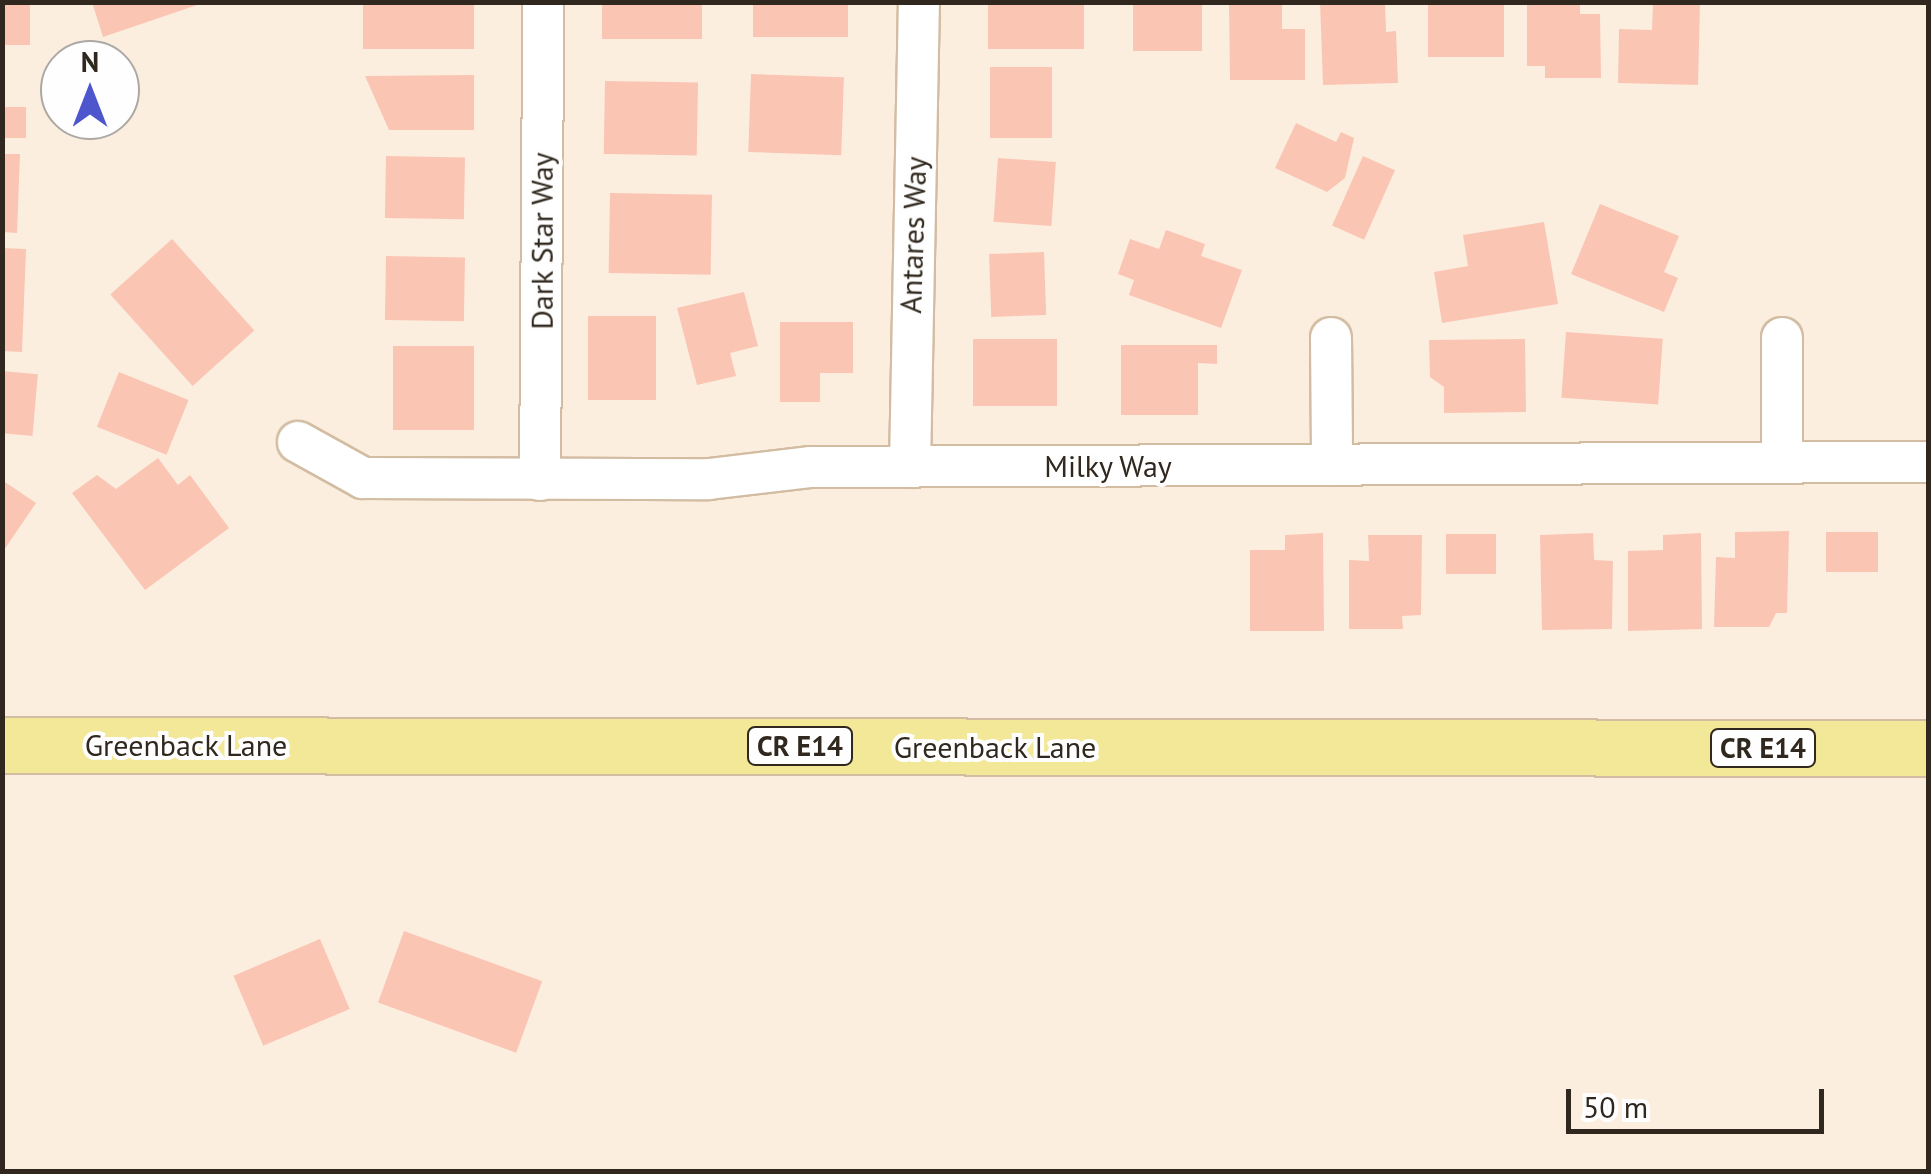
<!DOCTYPE html>
<style>
body{margin:0}
#map{position:relative;width:1931px;height:1174px;overflow:hidden;background:#fceedf;font-family:"PT Sans",sans-serif}
div>[style]{position:absolute}
.building>*{inset:0;background:#fbc5b3;transform-origin:0 0}
.roads{filter:drop-shadow(2px 0 #d2bda3) drop-shadow(-2px 0 #d2bda3) drop-shadow(0 2px #d2bda3) drop-shadow(0 -2px #d2bda3)}
.street>*{height:40px;margin:-20px;padding:0 20px;transform-origin:20px;border-radius:20px;background:#fff}
.primary>*{height:55px;margin:-27.5px;padding:0 27.5px;transform-origin:27.5px;border-radius:27.5px;background:#f2e898}
span{translate:-50% -50%;white-space:nowrap;text-align:center;line-height:1.15;-webkit-text-stroke:8px #fefefe;paint-order:stroke}
.shield-label span{padding:2px 8px;background:#fefefe;border:2px solid;border-radius:8px;-webkit-text-stroke-width:0}
.shield-label{font-size:28px;color:#30281e;font-weight:700}
.street-label{font-size:30px;color:#30281e}
.frame{position:absolute;inset:0;border:5px solid #30281e;pointer-events:none}
.north{position:absolute;left:40px;top:40px;width:100px;height:100px;box-sizing:border-box;background:#fefefe;border:2px solid #aca8a4;border-radius:50%;rotate:0deg;font-size:28px;font-weight:700;line-height:40px;text-align:center;color:#30281e}
.north::after{content:'';display:block;margin:auto;width:35px;height:45px;background:#4d56cc;clip-path:polygon(50% 0,100% 100%,50% 72%,0 100%)}
.scale{position:absolute;left:1566px;top:1089px;width:258px;height:45px;box-sizing:border-box;border:5px solid #30281e;border-top:0;padding-left:12px;font-size:30px;line-height:35px;white-space:nowrap;color:#30281e;-webkit-text-stroke:8px #fefefe;paint-order:stroke}
</style>
<div id="map">
<div class="building">
<div style="left:2px;top:2px;width:28px;height:43px"></div>
<div style="clip-path:polygon(92px 2px,203px 2px,203px 3px,103px 37px)"></div>
<div style="left:363px;top:2px;width:111px;height:47px"></div>
<div style="left:602px;top:2px;width:100px;height:37px"></div>
<div style="left:753px;top:2px;width:95px;height:35px"></div>
<div style="left:988px;top:2px;width:96px;height:47px"></div>
<div style="left:1133px;top:2px;width:69px;height:49px"></div>
<div style="clip-path:polygon(1229px 2px,1282px 2px,1282px 29px,1305px 29px,1305px 80px,1230px 80px)"></div>
<div style="clip-path:polygon(1320px 2px,1385px 2px,1386px 32px,1396px 31px,1398px 83px,1323px 85px)"></div>
<div style="left:1428px;top:2px;width:76px;height:55px"></div>
<div style="clip-path:polygon(1527px 2px,1580px 2px,1580px 14px,1600px 14px,1601px 78px,1545px 78px,1545px 66px,1527px 66px)"></div>
<div style="clip-path:polygon(1653px 2px,1700px 2px,1698px 85px,1618px 83px,1619px 29px,1652px 30px)"></div>
<div style="left:990px;top:67px;width:62px;height:71px"></div>
<div style="left:751px;top:74px;width:93px;height:78px;rotate:2deg"></div>
<div style="clip-path:polygon(474px 75px,474px 130px,389px 130px,365px 76px)"></div>
<div style="left:605px;top:81px;width:93px;height:73px;rotate:1deg"></div>
<div style="left:2px;top:107px;width:24px;height:31px"></div>
<div style="clip-path:polygon(1296px 123px,1336px 142px,1341px 132px,1354px 138px,1345px 178px,1327px 192px,1275px 168px)"></div>
<div style="clip-path:polygon(2px 154px,20px 154px,17px 233px,2px 232px)"></div>
<div style="left:386px;top:156px;width:79px;height:62px;rotate:1deg"></div>
<div style="left:1363px;top:156px;width:35px;height:76px;rotate:24deg"></div>
<div style="left:998px;top:158px;width:58px;height:64px;rotate:4deg"></div>
<div style="left:610px;top:193px;width:102px;height:80px;rotate:1deg"></div>
<div style="clip-path:polygon(1600px 204px,1679px 236px,1664px 272px,1678px 278px,1664px 312px,1571px 274px)"></div>
<div style="clip-path:polygon(1544px 222px,1558px 304px,1442px 323px,1434px 272px,1468px 266px,1463px 235px)"></div>
<div style="clip-path:polygon(1166px 230px,1205px 244px,1201px 256px,1242px 270px,1221px 328px,1129px 295px,1134px 280px,1118px 274px,1130px 239px,1159px 249px)"></div>
<div style="left:172px;top:239px;width:123px;height:83px;rotate:48deg"></div>
<div style="clip-path:polygon(2px 248px,26px 249px,22px 352px,2px 351px)"></div>
<div style="left:1044px;top:252px;width:63px;height:55px;rotate:88deg"></div>
<div style="left:386px;top:256px;width:79px;height:64px;rotate:1deg"></div>
<div style="clip-path:polygon(744px 292px,758px 346px,730px 353px,736px 376px,697px 385px,677px 308px)"></div>
<div style="left:588px;top:316px;width:68px;height:84px"></div>
<div style="clip-path:polygon(780px 322px,853px 322px,853px 373px,820px 373px,820px 402px,780px 402px)"></div>
<div style="left:1566px;top:332px;width:97px;height:66px;rotate:4deg"></div>
<div style="left:973px;top:339px;width:84px;height:67px"></div>
<div style="clip-path:polygon(1525px 339px,1526px 412px,1444px 413px,1444px 387px,1430px 377px,1429px 340px)"></div>
<div style="clip-path:polygon(1121px 345px,1217px 345px,1217px 364px,1198px 363px,1198px 415px,1121px 415px)"></div>
<div style="left:393px;top:346px;width:81px;height:84px"></div>
<div style="left:2px;top:371px;width:36px;height:62px;rotate:5deg"></div>
<div style="left:119px;top:372px;width:75px;height:59px;rotate:22deg"></div>
<div style="clip-path:polygon(158px 458px,178px 485px,190px 475px,229px 528px,145px 590px,72px 493px,97px 475px,116px 489px)"></div>
<div style="clip-path:polygon(2px 480px,36px 503px,2px 553px)"></div>
<div style="clip-path:polygon(1789px 531px,1787px 613px,1776px 613px,1769px 627px,1714px 627px,1716px 557px,1735px 558px,1735px 532px)"></div>
<div style="left:1826px;top:532px;width:52px;height:40px"></div>
<div style="clip-path:polygon(1323px 533px,1324px 631px,1250px 631px,1250px 550px,1285px 550px,1285px 535px)"></div>
<div style="clip-path:polygon(1593px 533px,1594px 560px,1613px 561px,1612px 629px,1542px 630px,1540px 535px)"></div>
<div style="clip-path:polygon(1701px 533px,1702px 629px,1628px 631px,1628px 551px,1663px 550px,1663px 535px)"></div>
<div style="left:1446px;top:534px;width:50px;height:40px"></div>
<div style="clip-path:polygon(1368px 535px,1422px 535px,1421px 615px,1402px 616px,1403px 629px,1349px 629px,1349px 560px,1369px 561px)"></div>
<div style="left:404px;top:931px;width:147px;height:76px;rotate:20deg"></div>
<div style="left:320px;top:939px;width:76px;height:94px;rotate:67deg"></div>
</div>
<div class="roads">
<div class="street">
<div style="left:1331px;top:338px;width:127px;rotate:89.5deg"></div>
<div style="left:1782px;top:338px;width:124px;rotate:90deg"></div>
<div style="left:298px;top:442px;width:74px;rotate:29deg"></div>
<div style="left:363px;top:478px;width:346px;rotate:0.2deg"></div>
<div style="left:709px;top:479px;width:103px;rotate:-6.7deg"></div>
<div style="left:811px;top:467px;width:1117px;rotate:-0.26deg"></div>
<div style="left:910px;top:467px;width:465px;rotate:-88.9deg"></div>
<div style="left:540px;top:480px;width:478px;rotate:-89.6deg"></div>
</div>
<div class="primary">
<div style="left:2px;top:745px;width:1926px;rotate:0.09deg"></div>
</div>
</div>
<div class="shield-label">
<span style="left:800px;top:746px">CR E14</span>
<span style="left:1763px;top:748px">CR E14</span>
</div>
<div class="street-label">
<span style="left:913px;top:235px;rotate:-88deg">Antares Way</span>
<span style="left:542px;top:241px;rotate:-90deg">Dark Star Way</span>
<span style="left:1108px;top:466px">Milky Way</span>
<span style="left:186px;top:745px">Greenback Lane</span>
<span style="left:995px;top:747px">Greenback Lane</span>
</div>
<div class="frame"></div>
<div class="north">N</div>
<div class="scale">50 m</div>
</div>
